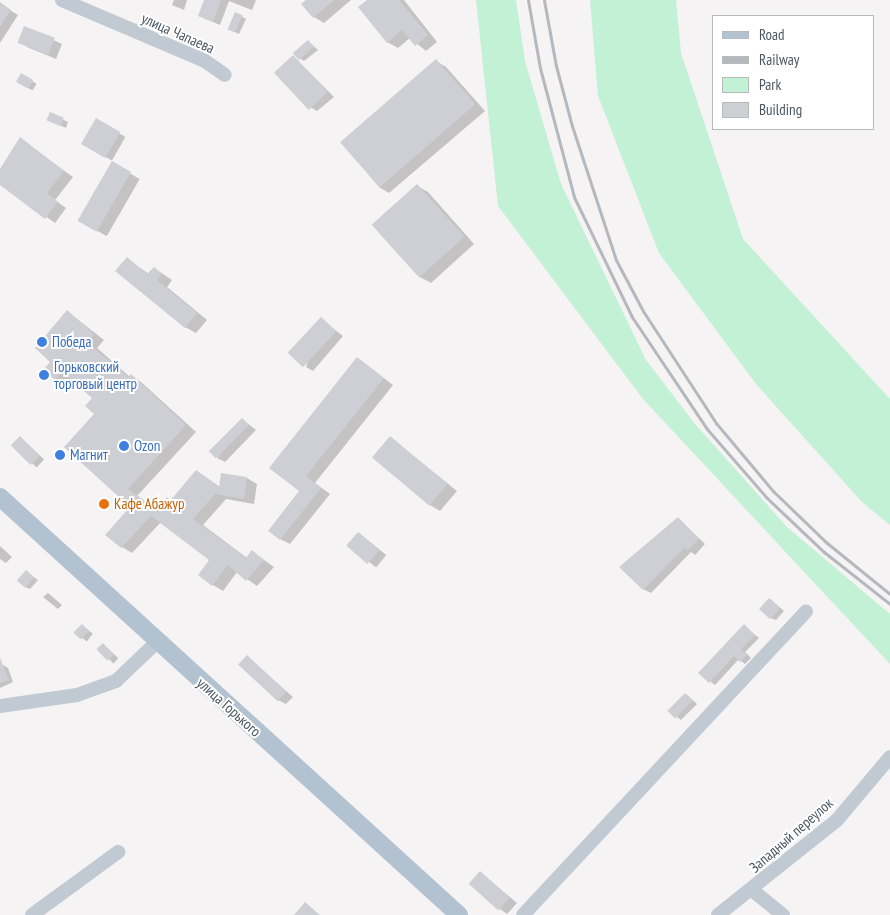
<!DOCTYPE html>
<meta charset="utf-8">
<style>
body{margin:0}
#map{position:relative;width:890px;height:915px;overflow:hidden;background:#f5f3f3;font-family:"PT Sans Narrow",sans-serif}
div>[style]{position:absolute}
.green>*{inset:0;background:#c3f1d5}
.shadow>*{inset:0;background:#0003;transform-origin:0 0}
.building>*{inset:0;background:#cdcfd5;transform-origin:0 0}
.minor>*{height:14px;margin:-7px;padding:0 7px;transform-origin:7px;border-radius:7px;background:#c1cad2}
.major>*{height:18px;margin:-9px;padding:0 9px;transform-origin:9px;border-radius:9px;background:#b3c2d1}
.rail>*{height:3px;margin:-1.5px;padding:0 1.5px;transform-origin:1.5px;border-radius:1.5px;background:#b5b8bd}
.dots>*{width:14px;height:14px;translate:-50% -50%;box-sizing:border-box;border:2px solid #fff;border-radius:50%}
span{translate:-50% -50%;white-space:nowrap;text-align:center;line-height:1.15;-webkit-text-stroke:4px #fff;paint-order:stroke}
.street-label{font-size:15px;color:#4a5661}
.shop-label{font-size:15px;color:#366cbe}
.left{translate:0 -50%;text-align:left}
.food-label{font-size:15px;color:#c56008}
.legend{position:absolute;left:712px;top:15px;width:162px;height:115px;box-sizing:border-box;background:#fff;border:1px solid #b7bbc0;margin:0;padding:6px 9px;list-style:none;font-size:15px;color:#4a5661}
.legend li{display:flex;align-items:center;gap:10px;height:25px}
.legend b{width:25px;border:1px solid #b7bbc0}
</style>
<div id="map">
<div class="green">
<div style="clip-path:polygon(476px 0,516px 0,525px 61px,561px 184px,646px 360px,695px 424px,787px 527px,890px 614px,890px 664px,643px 399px,498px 206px)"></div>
<div style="clip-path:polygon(590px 0,676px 0,681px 53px,743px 239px,890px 399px,890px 525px,862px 502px,756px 384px,659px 253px,598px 96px)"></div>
</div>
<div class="shadow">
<div style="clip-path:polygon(174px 0,187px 0,184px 10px,172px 5px)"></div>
<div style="clip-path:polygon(205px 0,256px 0,252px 10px,229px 1px,220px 25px,199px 16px)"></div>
<div style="clip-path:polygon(308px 0,351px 0,324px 23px,314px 17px)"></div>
<div style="clip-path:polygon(369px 0,404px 0,437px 42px,426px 51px,410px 38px,398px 48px,387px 42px)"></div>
<div style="clip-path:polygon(0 4px,18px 15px,0 43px)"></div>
<div style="clip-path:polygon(241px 16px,246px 19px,239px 34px,233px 31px)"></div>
<div style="clip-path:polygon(25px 27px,62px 44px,56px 59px,27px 47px)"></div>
<div style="clip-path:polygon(308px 41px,318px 50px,304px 61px,299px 58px)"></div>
<div style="clip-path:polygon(293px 56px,334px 97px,317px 111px,310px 107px)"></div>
<div style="clip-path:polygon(436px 61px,446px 67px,485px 111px,389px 193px,379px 187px)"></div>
<div style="left:22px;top:75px;width:17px;height:8px;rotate:31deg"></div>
<div style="clip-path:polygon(51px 114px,68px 122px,66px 128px,53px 122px)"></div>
<div style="left:96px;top:120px;width:34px;height:27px;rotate:30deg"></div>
<div style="clip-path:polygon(20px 139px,73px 177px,55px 200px,66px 208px,55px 223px,0 184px,0 170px)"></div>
<div style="left:112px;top:163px;width:32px;height:66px;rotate:30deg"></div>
<div style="clip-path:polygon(417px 186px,428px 192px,474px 244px,431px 283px,420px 277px,374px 225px)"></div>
<div style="clip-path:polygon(127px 259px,149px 274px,154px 268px,172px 280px,167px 287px,207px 320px,196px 333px,185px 327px)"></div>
<div style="clip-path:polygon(68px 312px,104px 340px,97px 348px,130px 377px,141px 382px,196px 432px,137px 496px,157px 510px,167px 499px,172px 502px,197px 471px,220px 487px,222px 474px,247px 478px,257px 484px,254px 504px,226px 499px,203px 525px,247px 558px,253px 552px,274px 567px,257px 586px,237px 572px,223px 591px,213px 585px,200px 575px,211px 559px,161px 522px,132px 553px,122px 547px,132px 507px,95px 413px,94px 398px,71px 378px,66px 384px,56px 379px,52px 361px)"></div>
<div style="clip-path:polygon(321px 319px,343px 336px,313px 371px,306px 367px)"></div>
<div style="clip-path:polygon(357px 358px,393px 385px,315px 483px,330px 494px,290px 544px,280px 539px,301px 491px,271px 467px)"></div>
<div style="clip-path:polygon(242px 419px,256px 430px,225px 462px,217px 458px)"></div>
<div style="left:20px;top:437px;width:33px;height:11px;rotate:43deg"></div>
<div style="clip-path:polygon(391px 438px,457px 491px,440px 511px,430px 505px)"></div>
<div style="clip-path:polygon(678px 518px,705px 544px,695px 555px,691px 552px,651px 593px,643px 589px)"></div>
<div style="left:359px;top:533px;width:35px;height:16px;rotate:39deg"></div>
<div style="clip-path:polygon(0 546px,12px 557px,6px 563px,0 559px)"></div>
<div style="clip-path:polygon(31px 575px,38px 580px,30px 589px,25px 587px)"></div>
<div style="clip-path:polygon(48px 593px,62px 605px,58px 609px,43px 597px)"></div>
<div style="clip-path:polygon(770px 599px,784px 611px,776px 620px,771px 618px)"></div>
<div style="left:82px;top:625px;width:14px;height:10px;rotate:39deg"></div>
<div style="clip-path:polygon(744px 626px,759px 638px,745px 652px,751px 658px,745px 664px,739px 659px,715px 685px,700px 673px)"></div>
<div style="left:103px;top:644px;width:21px;height:7px;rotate:43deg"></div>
<div style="clip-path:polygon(247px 657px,293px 697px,286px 704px,278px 700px)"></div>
<div style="clip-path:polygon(3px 665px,8px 668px,13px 682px,0 688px,0 666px)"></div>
<div style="clip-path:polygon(686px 694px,697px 704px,681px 720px,677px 717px)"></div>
<div style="clip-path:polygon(481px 873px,517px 903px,507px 914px,500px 909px)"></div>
</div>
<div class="building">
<div style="clip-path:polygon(204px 0,221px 0,213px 22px,198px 16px)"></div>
<div style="clip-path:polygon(306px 0,334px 0,313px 18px,301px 4px)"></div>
<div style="clip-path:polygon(367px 0,399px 0,428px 35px,415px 46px,402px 30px,387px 43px,358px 7px)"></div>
<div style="clip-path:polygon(0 2px,11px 10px,0 27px)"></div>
<div style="left:235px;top:12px;width:8px;height:19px;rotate:23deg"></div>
<div style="left:24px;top:26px;width:33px;height:18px;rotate:21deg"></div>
<div style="left:308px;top:40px;width:9px;height:20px;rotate:49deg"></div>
<div style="left:293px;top:55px;width:51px;height:26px;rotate:47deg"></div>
<div style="left:436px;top:59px;width:60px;height:127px;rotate:49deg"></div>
<div style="left:21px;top:73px;width:14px;height:10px;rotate:30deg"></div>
<div style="left:50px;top:112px;width:15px;height:9px;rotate:23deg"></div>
<div style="left:96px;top:118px;width:28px;height:30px;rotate:30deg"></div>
<div style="clip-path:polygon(20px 137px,64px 171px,47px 193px,58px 202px,45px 219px,0 185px,0 169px)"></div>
<div style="left:112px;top:161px;width:22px;height:69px;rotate:30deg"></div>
<div style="left:417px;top:184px;width:71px;height:61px;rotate:48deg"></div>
<div style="clip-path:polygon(127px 257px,147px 274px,154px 267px,162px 274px,157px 280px,197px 313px,185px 328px,115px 271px)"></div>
<div style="clip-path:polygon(67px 310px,94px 334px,87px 342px,128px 377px,131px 374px,186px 425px,128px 489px,156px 509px,167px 497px,170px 501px,196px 470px,219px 487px,221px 473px,247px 477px,244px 499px,215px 494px,193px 519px,246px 558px,252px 550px,264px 560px,246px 581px,228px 565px,212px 586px,198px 575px,209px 560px,151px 516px,121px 548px,105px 535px,130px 507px,64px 447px,94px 414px,85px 406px,92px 398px,62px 372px,55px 380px,43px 370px,50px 362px,35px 348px)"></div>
<div style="left:321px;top:317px;width:21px;height:49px;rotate:43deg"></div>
<div style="clip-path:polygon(357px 357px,384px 378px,306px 476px,321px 488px,280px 540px,268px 531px,299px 491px,269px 468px)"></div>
<div style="left:242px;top:418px;width:10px;height:47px;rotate:45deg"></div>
<div style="left:20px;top:436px;width:28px;height:13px;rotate:45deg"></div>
<div style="left:390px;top:436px;width:75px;height:28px;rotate:40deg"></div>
<div style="clip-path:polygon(678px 517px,699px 539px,687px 551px,685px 547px,643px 590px,619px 567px)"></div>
<div style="left:358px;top:532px;width:28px;height:18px;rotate:41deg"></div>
<div style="left:26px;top:570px;width:11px;height:14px;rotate:41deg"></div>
<div style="left:769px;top:598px;width:15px;height:15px;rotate:42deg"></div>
<div style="left:82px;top:624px;width:10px;height:12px;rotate:45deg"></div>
<div style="clip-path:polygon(744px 624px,755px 635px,741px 649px,747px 655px,740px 662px,734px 656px,709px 683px,698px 673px)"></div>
<div style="left:103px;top:643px;width:16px;height:9px;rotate:47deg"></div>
<div style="left:247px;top:655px;width:54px;height:13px;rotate:43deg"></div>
<div style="clip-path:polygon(0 658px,9px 680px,0 683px)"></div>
<div style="left:685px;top:693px;width:11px;height:25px;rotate:45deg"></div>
<div style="left:480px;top:871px;width:40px;height:17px;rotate:42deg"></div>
<div style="clip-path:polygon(305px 902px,320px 915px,294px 915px)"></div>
</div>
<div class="minor">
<div style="left:62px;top:0;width:155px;rotate:23.1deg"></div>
<div style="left:205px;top:61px;width:24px;rotate:35deg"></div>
<div style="left:0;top:706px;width:78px;rotate:-8.1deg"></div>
<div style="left:77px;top:695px;width:41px;rotate:-19.7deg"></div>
<div style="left:116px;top:681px;width:57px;rotate:-43.6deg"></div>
<div style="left:752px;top:890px;width:40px;rotate:39deg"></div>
<div style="left:32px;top:915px;width:107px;rotate:-36.2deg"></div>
<div style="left:523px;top:915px;width:415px;rotate:-47deg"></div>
<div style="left:718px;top:915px;width:152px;rotate:-38.6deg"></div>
<div style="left:837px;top:820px;width:82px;rotate:-49.9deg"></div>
</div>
<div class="major">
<div style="left:0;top:497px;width:621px;rotate:42.32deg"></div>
</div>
<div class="rail">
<div style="left:528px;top:0;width:69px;rotate:80deg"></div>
<div style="left:540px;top:68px;width:133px;rotate:75.2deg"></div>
<div style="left:574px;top:197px;width:133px;rotate:64.2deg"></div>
<div style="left:632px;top:317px;width:135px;rotate:56.2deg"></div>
<div style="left:707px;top:429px;width:91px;rotate:49deg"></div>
<div style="left:767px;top:498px;width:79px;rotate:43.5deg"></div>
<div style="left:824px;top:552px;width:84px;rotate:38.2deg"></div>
<div style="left:544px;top:0;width:67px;rotate:79.7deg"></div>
<div style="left:556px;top:66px;width:62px;rotate:75.1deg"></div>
<div style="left:572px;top:126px;width:141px;rotate:71.8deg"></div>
<div style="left:616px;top:260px;width:58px;rotate:62.1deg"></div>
<div style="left:643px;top:311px;width:134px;rotate:56.9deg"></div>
<div style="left:716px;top:423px;width:90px;rotate:50deg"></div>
<div style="left:774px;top:492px;width:74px;rotate:43.9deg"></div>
<div style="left:827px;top:543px;width:81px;rotate:39deg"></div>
</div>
<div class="dots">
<div style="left:42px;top:342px;background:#3f7fe0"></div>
<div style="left:44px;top:375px;background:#3f7fe0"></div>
<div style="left:124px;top:446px;background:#3f7fe0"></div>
<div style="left:60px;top:455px;background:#3f7fe0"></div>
<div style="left:104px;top:504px;background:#e8710a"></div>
</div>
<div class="street-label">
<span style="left:178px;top:33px;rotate:24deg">улица Чапаева</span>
<span style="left:229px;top:707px;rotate:42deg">улица Горького</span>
<span style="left:791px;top:835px;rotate:-41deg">Западный переулок</span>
</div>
<div class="shop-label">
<span class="left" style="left:52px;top:342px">Победа</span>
<span class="left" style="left:54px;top:375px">Горьковский<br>торговый центр</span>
<span class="left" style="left:134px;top:446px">Ozon</span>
<span class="left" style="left:70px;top:455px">Магнит</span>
</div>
<div class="food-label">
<span class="left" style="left:114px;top:504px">Кафе Абажур</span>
</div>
<ul class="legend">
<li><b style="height:6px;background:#b3c2d1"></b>Road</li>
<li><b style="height:6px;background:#b5b8bd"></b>Railway</li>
<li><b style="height:14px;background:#c3f1d5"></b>Park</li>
<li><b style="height:14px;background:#cdcfd5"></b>Building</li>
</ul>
</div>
